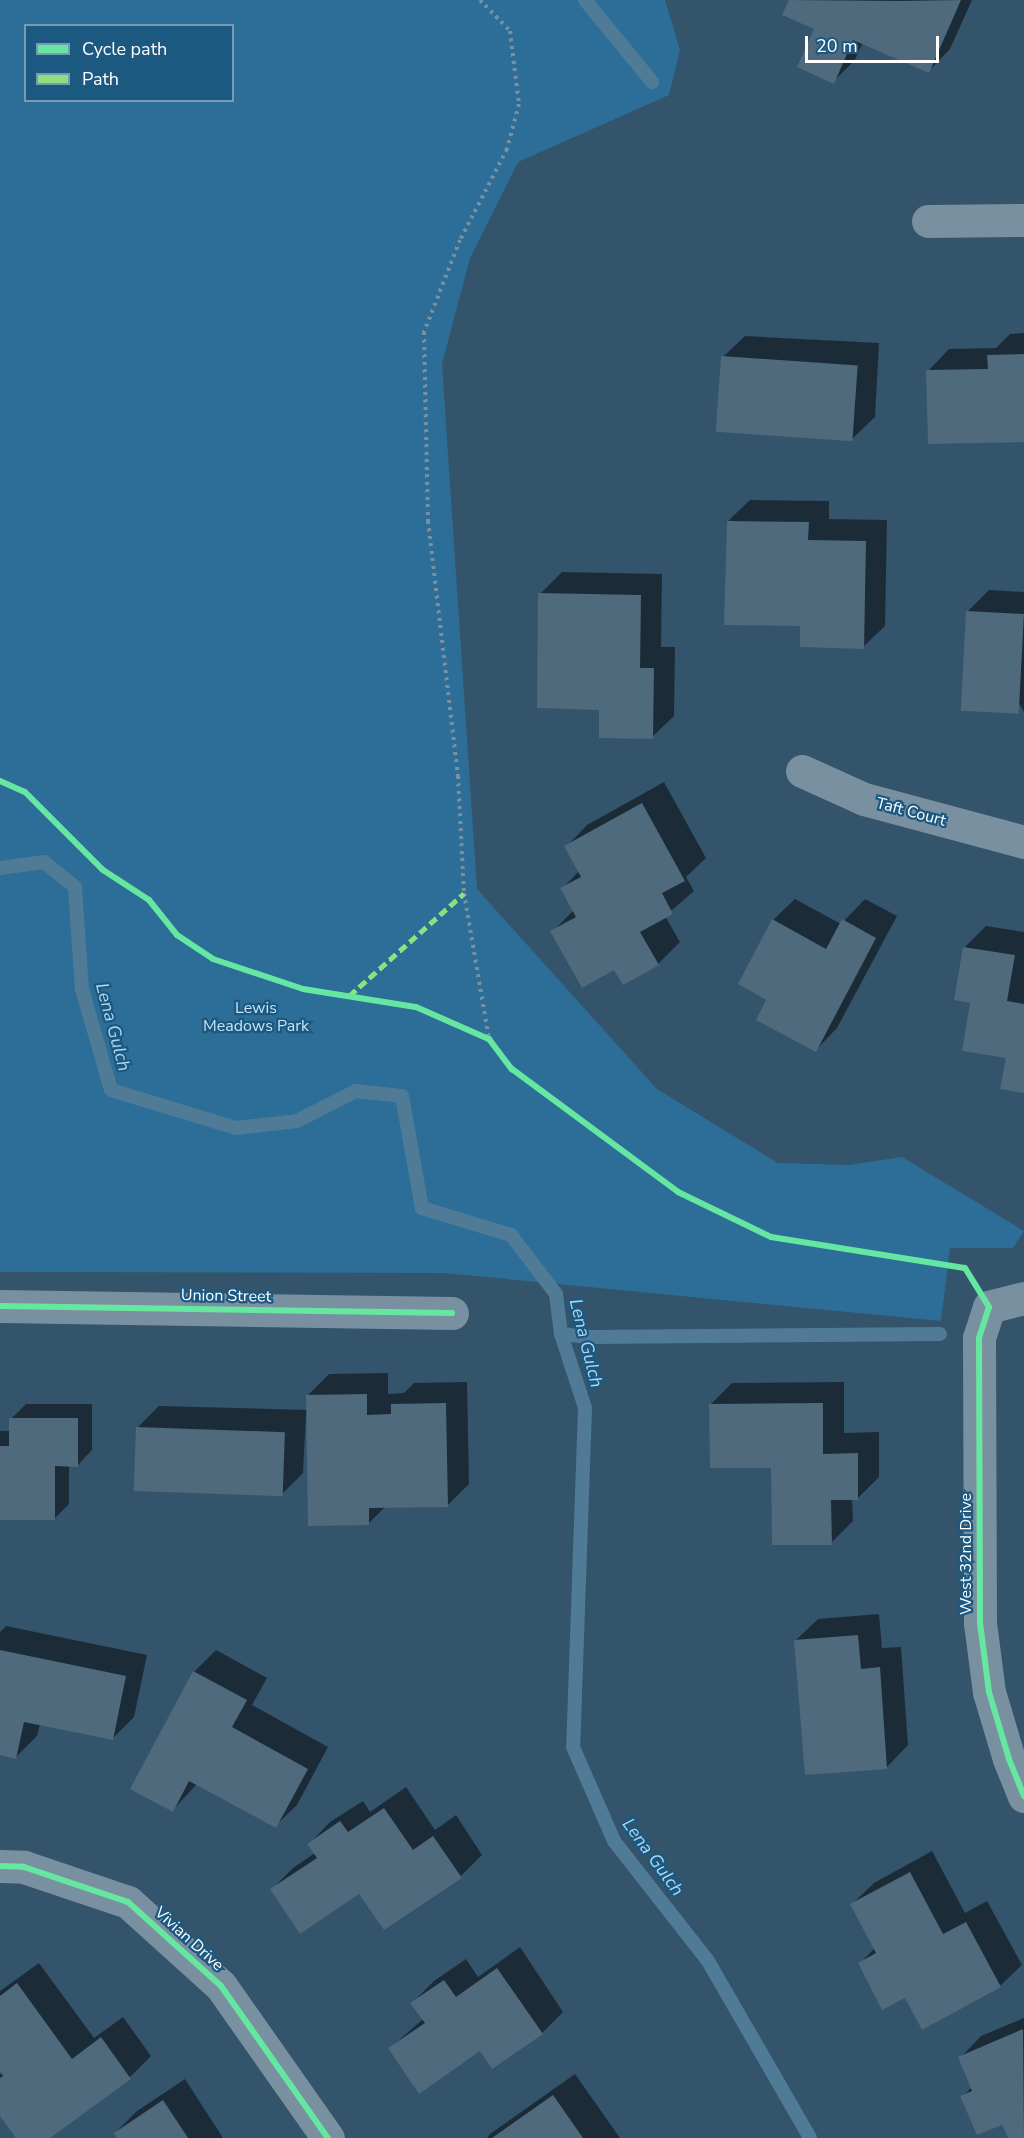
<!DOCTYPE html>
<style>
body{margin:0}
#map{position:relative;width:1024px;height:2138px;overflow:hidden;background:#33546a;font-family:"Nunito Sans",sans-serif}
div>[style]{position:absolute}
.green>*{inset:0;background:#2c6e97}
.shadow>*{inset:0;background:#0007}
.stream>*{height:14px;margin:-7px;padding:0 7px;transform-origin:7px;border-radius:7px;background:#507b97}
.building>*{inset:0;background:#4e6a7c;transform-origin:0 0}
.path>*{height:4px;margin-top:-2px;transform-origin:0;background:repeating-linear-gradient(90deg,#7990a0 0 3px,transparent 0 7.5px)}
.minor>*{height:33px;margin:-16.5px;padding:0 16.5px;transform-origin:16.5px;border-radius:16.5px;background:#7990a0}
.quiet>*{height:4.5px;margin-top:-2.25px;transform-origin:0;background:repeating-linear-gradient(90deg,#8de07e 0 9px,transparent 0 13.5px)}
.cycleway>*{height:6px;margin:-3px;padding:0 3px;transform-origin:3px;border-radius:3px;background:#66e7a1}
span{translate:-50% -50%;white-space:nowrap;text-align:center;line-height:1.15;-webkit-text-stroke:4.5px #1c5981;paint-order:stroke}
.street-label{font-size:16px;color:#fff}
.park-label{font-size:16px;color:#c5e4f7}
.water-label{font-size:18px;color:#acd7f1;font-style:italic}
.legend{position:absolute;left:24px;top:24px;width:210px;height:78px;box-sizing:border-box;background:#1c5981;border:2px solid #779bb3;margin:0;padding:8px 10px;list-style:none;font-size:18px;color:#fff}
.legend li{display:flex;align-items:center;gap:12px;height:30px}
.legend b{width:30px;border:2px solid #779bb3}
.scale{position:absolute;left:805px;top:36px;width:134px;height:27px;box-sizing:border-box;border:3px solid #fff;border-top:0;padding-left:8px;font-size:18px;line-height:21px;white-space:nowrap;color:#fff;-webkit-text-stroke:4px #1c5981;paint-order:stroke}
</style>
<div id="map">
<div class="green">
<div style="clip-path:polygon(evenodd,0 0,665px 0,680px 50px,669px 95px,518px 162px,470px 258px,442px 364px,477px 889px,657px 1089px,778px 1163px,849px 1165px,902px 1157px,1024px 1231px,1013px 1248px,950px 1248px,941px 1321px,444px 1273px,0 1272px,0 0,26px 26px,232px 26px,232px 100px,26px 100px,26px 26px)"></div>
</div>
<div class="shadow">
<div style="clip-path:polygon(790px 0,972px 0,950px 49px,929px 71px,863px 42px,855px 60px,833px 82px,816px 28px,784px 14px)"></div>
<div style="clip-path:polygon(1024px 333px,1024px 440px,928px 371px,949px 349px,996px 348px,1010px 334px)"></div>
<div style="clip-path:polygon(745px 336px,879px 343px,875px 417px,853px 438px,723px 357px)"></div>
<div style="clip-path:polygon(750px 500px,829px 501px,829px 519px,887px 520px,885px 626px,863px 647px,728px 521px)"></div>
<div style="clip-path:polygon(562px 572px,662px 574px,661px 647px,675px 647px,674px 716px,652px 737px,601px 708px,540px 594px)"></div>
<div style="clip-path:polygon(989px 590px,1024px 592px,1024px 712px,967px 612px)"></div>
<div style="clip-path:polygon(664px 782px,706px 858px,686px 877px,694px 891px,665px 916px,680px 942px,658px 964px,615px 968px,552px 932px,574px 910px,562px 889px,579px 871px,566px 847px,587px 825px)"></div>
<div style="clip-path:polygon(795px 899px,841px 924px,865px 899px,897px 916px,837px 1028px,816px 1050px,768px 999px,773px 920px)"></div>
<div style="clip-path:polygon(986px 926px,1024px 932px,1024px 1091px,1007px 1057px,972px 1001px,964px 948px)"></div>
<div style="clip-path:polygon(388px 1373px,388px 1394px,404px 1393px,414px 1383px,467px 1382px,469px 1484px,447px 1506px,385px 1507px,368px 1524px,308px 1415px,306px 1415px,303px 1473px,282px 1494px,137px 1428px,159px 1406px,308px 1410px,308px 1395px,329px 1374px)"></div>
<div style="clip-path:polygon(844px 1382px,844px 1433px,879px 1432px,879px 1477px,858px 1498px,852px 1498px,853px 1521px,831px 1543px,773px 1466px,710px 1405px,732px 1383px)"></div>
<div style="clip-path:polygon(26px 1404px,92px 1404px,92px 1450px,77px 1466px,69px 1465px,69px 1504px,54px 1519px,0 1519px,0 1431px,11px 1431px,11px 1419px)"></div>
<div style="clip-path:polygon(879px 1614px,882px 1648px,901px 1647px,908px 1745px,887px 1767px,796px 1640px,818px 1619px)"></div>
<div style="clip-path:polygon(6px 1626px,147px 1655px,134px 1717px,112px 1739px,40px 1724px,37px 1736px,16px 1757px,0 1754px,0 1632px)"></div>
<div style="clip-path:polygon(216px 1650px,267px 1678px,252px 1705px,328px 1747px,297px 1805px,275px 1826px,197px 1784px,173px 1810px,194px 1672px)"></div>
<div style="clip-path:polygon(406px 1787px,435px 1830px,456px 1815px,482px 1855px,461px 1876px,359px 1892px,272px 1889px,293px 1868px,315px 1853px,309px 1844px,330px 1822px,363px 1801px,370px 1812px)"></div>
<div style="clip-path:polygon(932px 1851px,965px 1913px,987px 1901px,1022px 1965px,1000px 1986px,906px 1996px,859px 1964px,875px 1948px,852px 1904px,874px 1883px)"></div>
<div style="clip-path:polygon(520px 1947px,563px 2012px,542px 2033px,481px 2049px,390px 2048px,423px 2019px,412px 2003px,434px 1981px,466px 1959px,478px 1977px)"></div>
<div style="clip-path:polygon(39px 1963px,94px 2038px,123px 2017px,151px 2056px,130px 2077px,47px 2138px,18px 2138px,0 2113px,0 2075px,3px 2072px,0 2069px,0 1991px)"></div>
<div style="clip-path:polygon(1024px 2018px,1024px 2138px,1009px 2138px,1003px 2123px,962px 2097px,972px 2087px,960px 2058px,981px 2036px)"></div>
<div style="clip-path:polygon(575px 2074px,620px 2138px,487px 2138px,490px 2134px)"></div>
<div style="clip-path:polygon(185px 2079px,223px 2138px,119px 2138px,115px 2133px,137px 2111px)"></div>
</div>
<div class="stream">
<div style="left:585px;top:0;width:106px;rotate:50.7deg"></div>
<div style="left:0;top:868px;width:44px;rotate:-7.8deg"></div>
<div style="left:44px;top:862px;width:40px;rotate:39deg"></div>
<div style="left:75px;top:887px;width:102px;rotate:86.1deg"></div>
<div style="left:82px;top:989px;width:105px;rotate:74deg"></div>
<div style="left:111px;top:1090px;width:131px;rotate:16.9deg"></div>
<div style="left:236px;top:1128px;width:61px;rotate:-6.5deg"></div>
<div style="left:297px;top:1121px;width:66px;rotate:-27deg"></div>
<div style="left:356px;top:1091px;width:46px;rotate:6.2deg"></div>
<div style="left:402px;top:1096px;width:114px;rotate:79.9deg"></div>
<div style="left:422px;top:1208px;width:93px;rotate:16.9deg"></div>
<div style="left:511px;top:1235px;width:74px;rotate:52.7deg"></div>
<div style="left:556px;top:1294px;width:40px;rotate:82.9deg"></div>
<div style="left:561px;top:1334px;width:78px;rotate:72deg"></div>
<div style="left:585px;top:1408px;width:339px;rotate:92deg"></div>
<div style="left:573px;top:1747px;width:103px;rotate:66.4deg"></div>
<div style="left:614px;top:1841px;width:152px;rotate:51.9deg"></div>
<div style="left:708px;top:1961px;width:204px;rotate:60deg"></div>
<div style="left:561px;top:1334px;width:30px;rotate:6deg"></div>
<div style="left:591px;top:1337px;width:349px;rotate:-0.5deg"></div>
</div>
<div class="building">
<div style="clip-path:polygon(789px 0,901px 1px,961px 0,929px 73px,853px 40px,834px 84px,797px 67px,814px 29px,782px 15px)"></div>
<div style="clip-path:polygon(1024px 354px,1024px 442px,928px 444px,926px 370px,988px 369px,987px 355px)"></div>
<div style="left:721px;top:356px;width:137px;height:76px;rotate:4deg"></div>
<div style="clip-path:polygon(727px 521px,809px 522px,808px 540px,866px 541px,864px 649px,800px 647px,800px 626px,724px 625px)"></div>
<div style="clip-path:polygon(538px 593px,641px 595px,640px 668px,654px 668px,653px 739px,599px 738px,599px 710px,537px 708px)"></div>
<div style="left:966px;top:611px;width:58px;height:100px;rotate:3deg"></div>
<div style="clip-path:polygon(642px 803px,685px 881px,662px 893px,673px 914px,640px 932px,659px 965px,623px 985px,614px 970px,582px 988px,550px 931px,576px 917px,560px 888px,581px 877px,564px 846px)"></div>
<div style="clip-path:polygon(772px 919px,826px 949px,842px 919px,876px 938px,816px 1052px,756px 1020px,766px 1000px,738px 984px)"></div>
<div style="clip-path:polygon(963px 947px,1015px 955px,1007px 1001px,1024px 1004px,1024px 1093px,1000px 1089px,1006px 1058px,962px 1051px,970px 1003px,954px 1000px)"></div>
<div style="clip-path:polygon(367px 1394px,367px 1415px,391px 1414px,391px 1404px,446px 1403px,448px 1507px,369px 1508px,369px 1525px,308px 1526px,306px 1395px)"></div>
<div style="clip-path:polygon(823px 1403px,823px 1454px,858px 1453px,858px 1500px,831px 1500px,832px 1545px,772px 1545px,771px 1468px,710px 1468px,709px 1404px)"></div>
<div style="clip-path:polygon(9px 1418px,78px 1418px,78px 1467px,55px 1466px,55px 1520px,0 1520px,0 1446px,9px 1446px)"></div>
<div style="left:136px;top:1427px;width:149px;height:64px;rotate:2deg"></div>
<div style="clip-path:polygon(858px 1635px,861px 1669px,880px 1667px,887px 1769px,805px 1775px,794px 1640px)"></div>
<div style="clip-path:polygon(0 1650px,126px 1676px,113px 1740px,24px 1722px,16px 1759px,0 1755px)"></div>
<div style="clip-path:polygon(193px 1671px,247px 1700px,232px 1727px,308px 1769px,276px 1828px,189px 1781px,173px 1812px,130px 1789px)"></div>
<div style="clip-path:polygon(384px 1808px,413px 1850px,433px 1836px,462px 1878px,384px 1930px,359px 1894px,300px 1934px,270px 1889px,317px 1858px,307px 1844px,340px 1821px,348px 1832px)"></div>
<div style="clip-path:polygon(910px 1872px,943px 1934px,966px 1922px,1001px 1987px,922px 2030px,905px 1998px,882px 2010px,858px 1963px,876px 1953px,850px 1904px)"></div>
<div style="clip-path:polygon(497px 1968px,543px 2034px,492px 2069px,480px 2051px,419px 2094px,388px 2048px,425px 2023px,410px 2003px,444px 1980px,456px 1997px)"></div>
<div style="clip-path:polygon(17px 1983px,72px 2059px,101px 2037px,131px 2079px,50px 2138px,16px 2138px,0 2116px,0 2078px,3px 2076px,0 2071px,0 1996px)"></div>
<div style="clip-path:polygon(1023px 2029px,1024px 2138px,1008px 2138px,1002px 2125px,977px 2135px,960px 2096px,972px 2091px,958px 2057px)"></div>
<div style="clip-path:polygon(553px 2095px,583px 2138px,492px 2138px)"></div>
<div style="clip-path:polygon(163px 2100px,188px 2138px,117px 2138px,114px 2133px)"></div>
</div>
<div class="path">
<div style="left:480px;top:0;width:43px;rotate:45.9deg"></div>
<div style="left:510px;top:31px;width:74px;rotate:83deg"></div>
<div style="left:519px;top:104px;width:47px;rotate:104.9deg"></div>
<div style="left:507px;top:149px;width:102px;rotate:117.3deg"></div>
<div style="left:460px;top:240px;width:99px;rotate:111.4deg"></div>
<div style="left:424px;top:332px;width:189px;rotate:88.8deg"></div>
<div style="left:428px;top:521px;width:257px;rotate:83.3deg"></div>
<div style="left:458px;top:776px;width:117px;rotate:87.1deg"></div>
<div style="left:464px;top:893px;width:148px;rotate:80.3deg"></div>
</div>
<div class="minor">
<div style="left:928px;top:221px;width:96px;rotate:-0.6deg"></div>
<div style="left:802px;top:771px;width:68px;rotate:24.3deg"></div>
<div style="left:864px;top:799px;width:166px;rotate:15deg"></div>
<div style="left:1024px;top:1298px;width:36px;rotate:166deg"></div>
<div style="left:989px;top:1307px;width:33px;rotate:108deg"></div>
<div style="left:979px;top:1338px;width:285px;rotate:89.8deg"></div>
<div style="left:980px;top:1623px;width:70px;rotate:82.6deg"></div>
<div style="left:989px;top:1692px;width:70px;rotate:73.4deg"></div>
<div style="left:1009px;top:1759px;width:40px;rotate:68deg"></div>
<div style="left:0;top:1306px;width:452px;rotate:0.9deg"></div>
<div style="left:0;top:1866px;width:24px;rotate:2deg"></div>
<div style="left:24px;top:1867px;width:110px;rotate:18.6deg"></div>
<div style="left:128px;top:1902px;width:125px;rotate:42.1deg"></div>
<div style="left:221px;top:1986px;width:186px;rotate:54.9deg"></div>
</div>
<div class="quiet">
<div style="left:349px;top:996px;width:154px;rotate:-41.8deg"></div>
</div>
<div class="cycleway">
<div style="left:0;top:781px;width:27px;rotate:24deg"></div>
<div style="left:25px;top:792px;width:110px;rotate:45deg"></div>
<div style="left:103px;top:870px;width:55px;rotate:33.1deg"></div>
<div style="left:149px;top:900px;width:45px;rotate:51.3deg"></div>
<div style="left:177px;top:935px;width:43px;rotate:33.7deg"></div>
<div style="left:213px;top:959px;width:95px;rotate:18.4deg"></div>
<div style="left:303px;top:989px;width:114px;rotate:9.1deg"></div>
<div style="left:416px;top:1007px;width:80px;rotate:23.7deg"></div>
<div style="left:489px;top:1039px;width:38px;rotate:53deg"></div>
<div style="left:512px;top:1069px;width:207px;rotate:36.5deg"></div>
<div style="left:678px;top:1192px;width:103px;rotate:25.8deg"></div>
<div style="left:771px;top:1237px;width:196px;rotate:9.1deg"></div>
<div style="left:965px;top:1268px;width:46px;rotate:58.4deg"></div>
<div style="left:0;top:1306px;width:452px;rotate:0.9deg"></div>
<div style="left:989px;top:1307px;width:33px;rotate:108deg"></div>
<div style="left:979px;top:1338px;width:285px;rotate:89.8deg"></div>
<div style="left:980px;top:1623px;width:70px;rotate:82.6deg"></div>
<div style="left:989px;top:1692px;width:70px;rotate:73.4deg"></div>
<div style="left:1009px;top:1759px;width:40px;rotate:68deg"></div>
<div style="left:0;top:1866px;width:24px;rotate:2deg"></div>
<div style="left:24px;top:1867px;width:110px;rotate:18.6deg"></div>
<div style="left:128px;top:1902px;width:125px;rotate:42.1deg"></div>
<div style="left:221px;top:1986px;width:186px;rotate:54.9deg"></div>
</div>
<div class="street-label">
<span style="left:911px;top:812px;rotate:15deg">Taft Court</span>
<span style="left:226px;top:1296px;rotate:1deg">Union Street</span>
<span style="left:966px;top:1554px;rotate:-90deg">West 32nd Drive</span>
<span style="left:189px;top:1939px;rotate:42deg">Vivian Drive</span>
</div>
<div class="park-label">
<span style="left:256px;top:1017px">Lewis<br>Meadows Park</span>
</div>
<div class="water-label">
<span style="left:113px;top:1027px;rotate:75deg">Lena Gulch</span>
<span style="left:586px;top:1343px;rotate:76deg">Lena Gulch</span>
<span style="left:653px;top:1857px;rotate:54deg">Lena Gulch</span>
</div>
<ul class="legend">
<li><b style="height:8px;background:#66e7a1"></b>Cycle path</li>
<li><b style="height:8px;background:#8de07e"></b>Path</li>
</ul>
<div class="scale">20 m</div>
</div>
